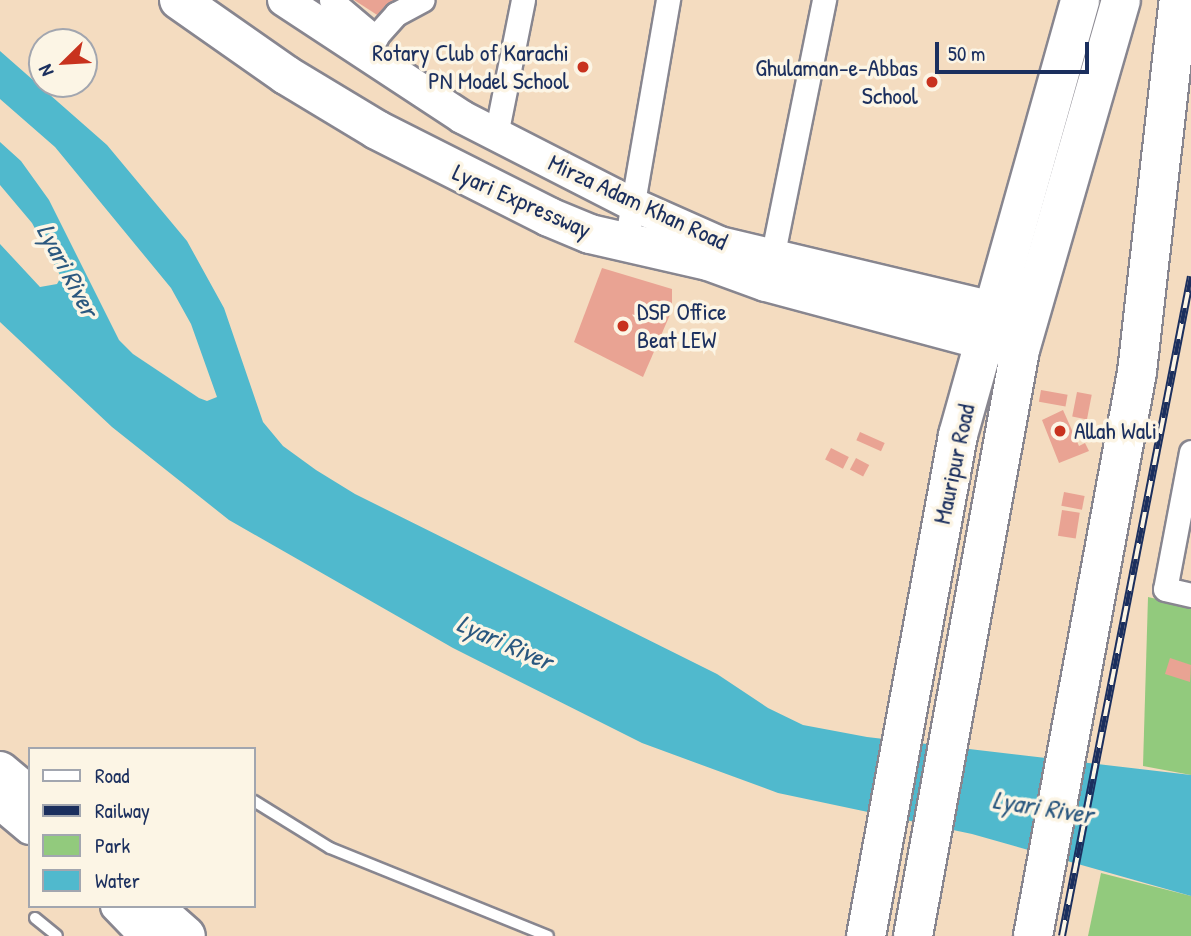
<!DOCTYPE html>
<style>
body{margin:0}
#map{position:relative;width:1191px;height:936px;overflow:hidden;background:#f4dcc0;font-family:"Patrick Hand",sans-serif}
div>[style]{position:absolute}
.green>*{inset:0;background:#92ca7d}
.water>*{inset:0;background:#50b9cd}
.building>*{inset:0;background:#e9a393;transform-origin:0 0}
.roads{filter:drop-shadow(2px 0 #88868f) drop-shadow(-2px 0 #88868f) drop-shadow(0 2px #88868f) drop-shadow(0 -2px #88868f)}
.lane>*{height:10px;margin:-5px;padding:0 5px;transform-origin:5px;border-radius:5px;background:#fff}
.street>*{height:23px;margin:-11.5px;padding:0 11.5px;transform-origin:11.5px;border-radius:11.5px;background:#fff}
.secondary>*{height:32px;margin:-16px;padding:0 16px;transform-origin:16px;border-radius:16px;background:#fff}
.highway>*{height:38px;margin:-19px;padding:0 19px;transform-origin:19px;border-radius:19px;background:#fff}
.rail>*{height:8px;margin-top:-4px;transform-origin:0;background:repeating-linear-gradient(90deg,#fcf5e5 0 16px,#1b2f5e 0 32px);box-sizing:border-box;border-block:2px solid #1b2f5e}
.dots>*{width:19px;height:19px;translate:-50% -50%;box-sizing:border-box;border:4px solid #fcf5e5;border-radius:50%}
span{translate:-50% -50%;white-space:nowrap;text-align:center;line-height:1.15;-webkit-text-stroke:7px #fcf5e5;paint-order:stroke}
.poi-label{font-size:24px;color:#1b2f5e}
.right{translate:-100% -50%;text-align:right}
.left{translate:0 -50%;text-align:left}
.street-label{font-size:24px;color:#1b2f5e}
.water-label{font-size:26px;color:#2b587f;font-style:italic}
.legend{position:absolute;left:28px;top:747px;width:228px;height:161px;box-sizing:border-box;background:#fcf5e5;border:2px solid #a2a6af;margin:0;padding:9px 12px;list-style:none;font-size:21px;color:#1b2f5e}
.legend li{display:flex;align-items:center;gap:14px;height:35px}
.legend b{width:35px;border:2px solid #a2a6af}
.north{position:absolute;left:28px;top:28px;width:70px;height:70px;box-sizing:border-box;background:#fcf5e5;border:2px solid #a2a6af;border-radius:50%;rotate:246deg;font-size:19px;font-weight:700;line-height:28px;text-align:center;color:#1b2f5e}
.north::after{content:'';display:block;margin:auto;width:24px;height:32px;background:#c8321e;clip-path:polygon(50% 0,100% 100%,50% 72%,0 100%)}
.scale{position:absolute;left:935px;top:42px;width:154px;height:32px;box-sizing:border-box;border:4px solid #1b2f5e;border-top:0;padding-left:9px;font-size:21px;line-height:24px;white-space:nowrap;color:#1b2f5e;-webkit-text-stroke:5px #fcf5e5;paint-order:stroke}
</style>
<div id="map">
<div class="green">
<div style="clip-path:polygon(1148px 597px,1191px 607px,1191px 775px,1143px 766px)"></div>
<div style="clip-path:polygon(1101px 873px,1191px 896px,1191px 936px,1088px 936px)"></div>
</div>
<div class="water">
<div style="clip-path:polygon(0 51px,107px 145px,187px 241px,224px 308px,263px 422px,283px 446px,316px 470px,355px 494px,717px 674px,768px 708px,803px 725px,867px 737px,1191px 775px,1191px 896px,972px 834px,778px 793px,642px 743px,453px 648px,229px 520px,112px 427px,0 322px,0 244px,40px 287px,57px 284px,61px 277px,32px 223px,0 185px,0 142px,21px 161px,49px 200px,119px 340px,133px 354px,199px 398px,207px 401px,217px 397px,191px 324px,171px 288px,55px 147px,0 99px)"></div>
</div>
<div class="building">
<div style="clip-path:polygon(354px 0,404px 0,385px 20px)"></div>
<div style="clip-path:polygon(602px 268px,672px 289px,672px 310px,643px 377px,574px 342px)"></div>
<div style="left:1041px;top:390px;width:27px;height:12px;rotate:10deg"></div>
<div style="left:1077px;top:392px;width:15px;height:25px;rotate:11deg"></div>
<div style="clip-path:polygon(1063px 410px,1079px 446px,1085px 443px,1089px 451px,1059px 463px,1042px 420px)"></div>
<div style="left:860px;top:432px;width:27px;height:9px;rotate:24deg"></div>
<div style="left:831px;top:448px;width:20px;height:13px;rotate:27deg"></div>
<div style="left:856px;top:458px;width:15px;height:13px;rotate:28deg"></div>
<div style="left:1064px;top:492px;width:21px;height:14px;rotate:11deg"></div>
<div style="left:1062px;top:510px;width:18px;height:26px;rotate:9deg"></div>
<div style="clip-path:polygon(1170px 658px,1191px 665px,1190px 682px,1165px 674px)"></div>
</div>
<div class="roads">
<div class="lane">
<div style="left:254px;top:801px;width:89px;rotate:31.7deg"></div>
<div style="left:330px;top:848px;width:235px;rotate:22deg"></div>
<div style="left:35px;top:918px;width:28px;rotate:39deg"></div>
</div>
<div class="street">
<div style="left:331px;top:0;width:59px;rotate:40.2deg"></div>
<div style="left:362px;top:52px;width:51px;rotate:-48.2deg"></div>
<div style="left:396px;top:14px;width:30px;rotate:-28deg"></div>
<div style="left:496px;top:135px;width:138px;rotate:-78.7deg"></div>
<div style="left:626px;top:243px;width:247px;rotate:-80.2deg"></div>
<div style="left:772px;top:258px;width:263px;rotate:-78.6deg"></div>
<div style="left:1191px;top:452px;width:139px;rotate:100.7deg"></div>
<div style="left:1165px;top:589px;width:27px;rotate:13deg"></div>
</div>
<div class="secondary">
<div style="left:284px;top:0;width:213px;rotate:33.3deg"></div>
<div style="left:462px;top:117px;width:191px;rotate:27.1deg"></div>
<div style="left:632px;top:204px;width:96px;rotate:23.9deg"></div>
<div style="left:720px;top:243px;width:305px;rotate:13.4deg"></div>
<div style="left:0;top:803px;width:39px;rotate:40deg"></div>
<div style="left:117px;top:906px;width:42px;rotate:46deg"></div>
</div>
<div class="highway">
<div style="left:179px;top:0;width:131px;rotate:35deg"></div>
<div style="left:286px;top:75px;width:106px;rotate:31.1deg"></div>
<div style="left:377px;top:130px;width:193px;rotate:26.8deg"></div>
<div style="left:549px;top:217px;width:44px;rotate:22.5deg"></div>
<div style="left:590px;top:234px;width:121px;rotate:12.9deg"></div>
<div style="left:708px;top:261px;width:62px;rotate:19.9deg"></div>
<div style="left:766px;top:282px;width:251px;rotate:15deg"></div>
<div style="left:0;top:771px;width:39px;rotate:40deg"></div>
<div style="left:152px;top:906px;width:45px;rotate:41.4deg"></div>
<div style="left:866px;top:936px;width:509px;rotate:-79.59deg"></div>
<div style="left:958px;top:435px;width:452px;rotate:-74.3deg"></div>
<div style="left:913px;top:936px;width:596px;rotate:-79.65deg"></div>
<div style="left:1020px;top:350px;width:364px;rotate:-73.9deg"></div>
<div style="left:1033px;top:936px;width:574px;rotate:-79.55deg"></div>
<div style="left:1137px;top:372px;width:374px;rotate:-83.6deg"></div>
</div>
</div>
<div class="rail">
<div style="left:1062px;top:936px;width:672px;rotate:-78.94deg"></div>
</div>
<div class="dots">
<div style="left:583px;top:67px;background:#c8321e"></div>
<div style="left:932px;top:82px;background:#c8321e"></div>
<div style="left:623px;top:326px;background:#c8321e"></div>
<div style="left:1060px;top:431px;background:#c8321e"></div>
</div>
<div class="poi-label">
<span class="right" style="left:569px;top:67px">Rotary Club of Karachi<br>PN Model School</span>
<span class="right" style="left:918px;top:82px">Ghulaman-e-Abbas<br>School</span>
<span class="left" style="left:637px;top:326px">DSP Office<br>Beat LEW</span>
<span class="left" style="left:1074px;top:431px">Allah Wali</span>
</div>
<div class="street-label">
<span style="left:522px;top:201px;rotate:24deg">Lyari Expressway</span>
<span style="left:638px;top:202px;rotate:25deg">Mirza Adam Khan Road</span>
<span style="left:954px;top:464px;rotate:-78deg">Mauripur Road</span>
</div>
<div class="water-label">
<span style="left:68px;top:270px;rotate:62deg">Lyari River</span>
<span style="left:505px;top:642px;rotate:24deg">Lyari River</span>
<span style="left:1043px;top:807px;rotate:9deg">Lyari River</span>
</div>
<ul class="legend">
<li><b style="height:9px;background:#fff"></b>Road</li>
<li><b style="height:9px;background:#1b2f5e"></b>Railway</li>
<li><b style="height:19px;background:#92ca7d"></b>Park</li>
<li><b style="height:19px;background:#50b9cd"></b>Water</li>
</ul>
<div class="north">N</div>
<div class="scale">50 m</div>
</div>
